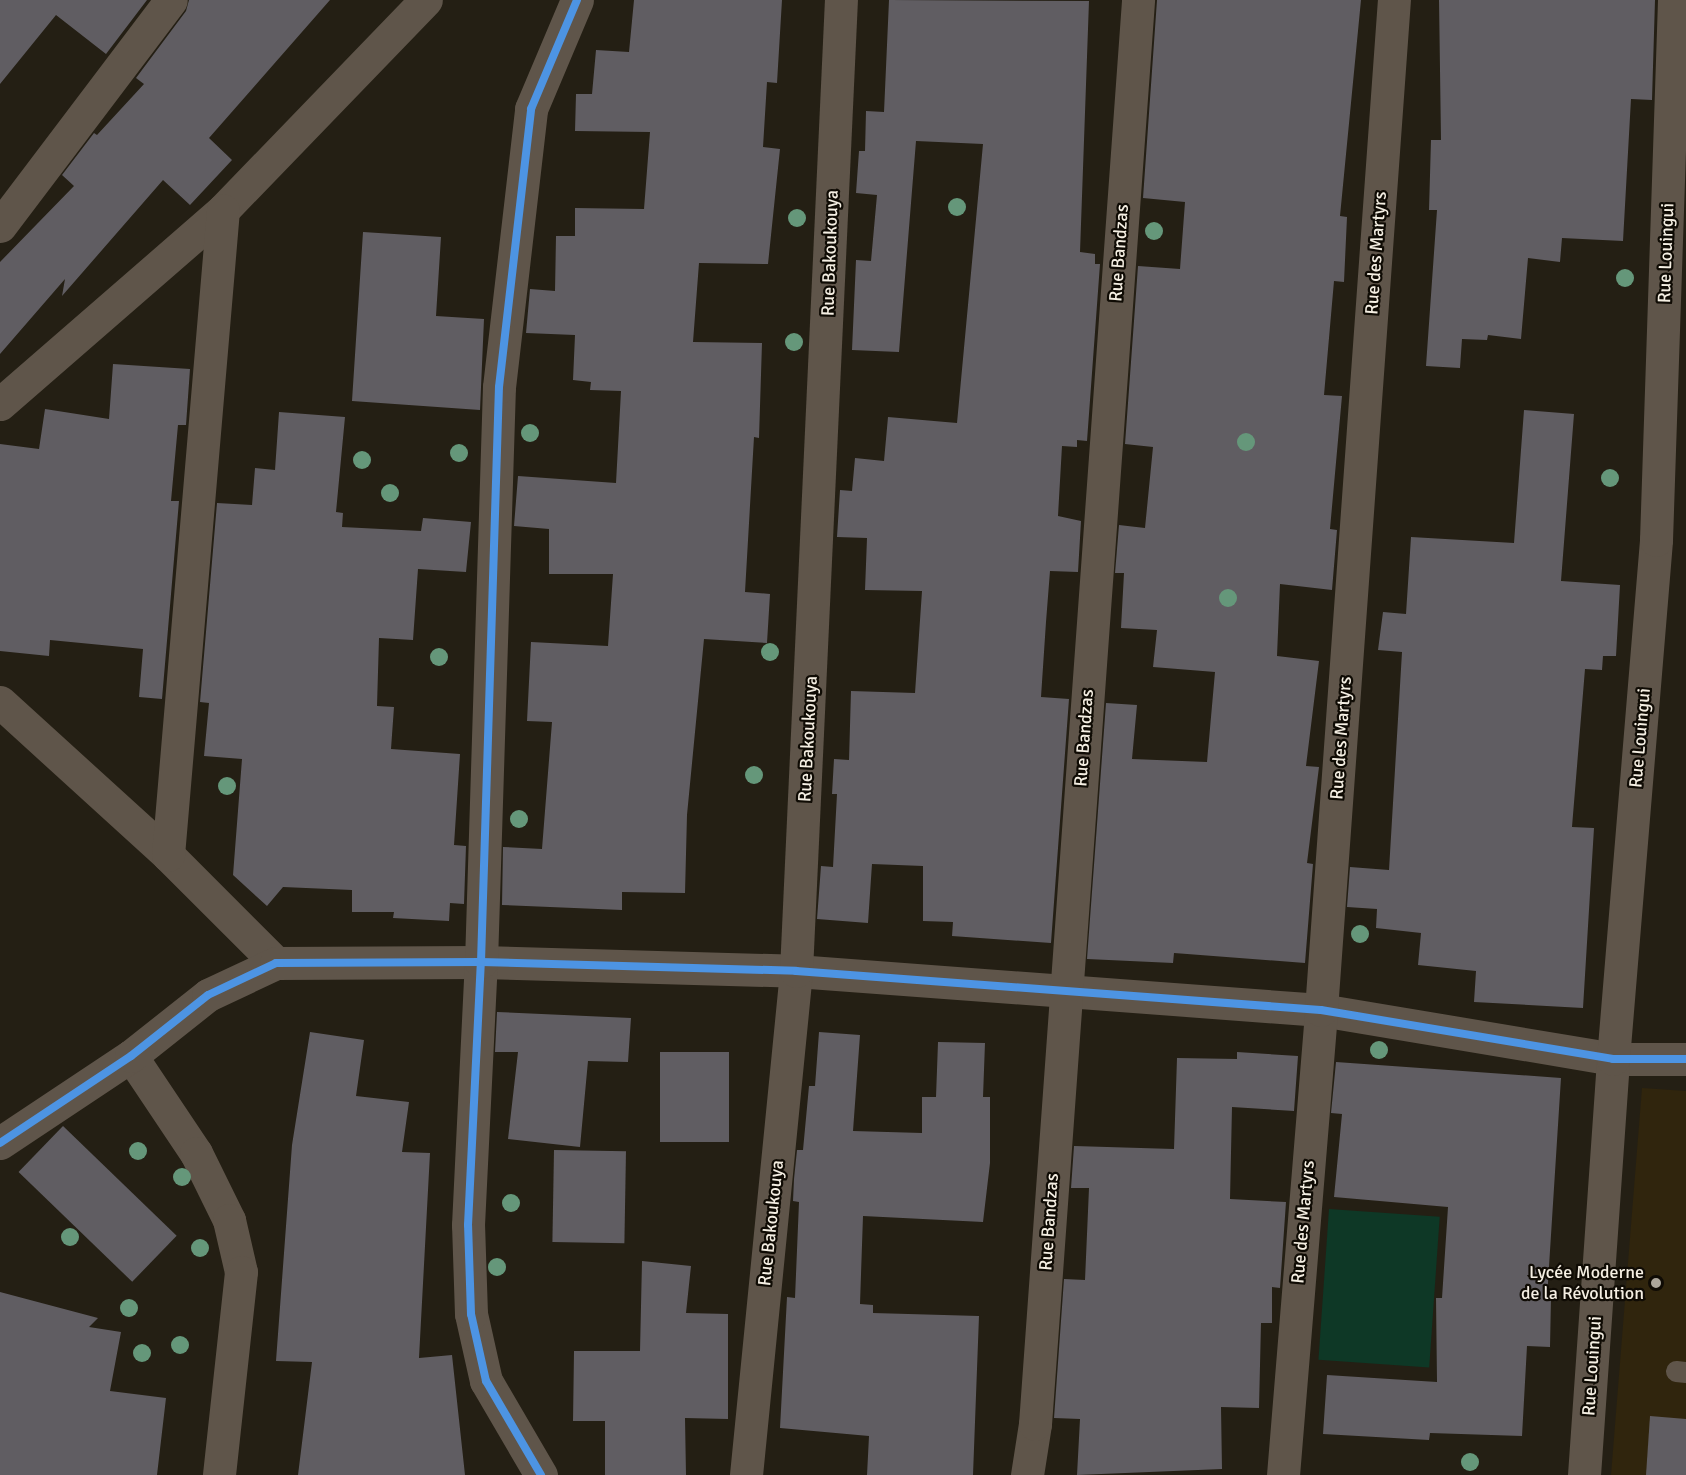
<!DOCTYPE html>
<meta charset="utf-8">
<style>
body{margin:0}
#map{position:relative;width:1686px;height:1475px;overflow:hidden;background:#241f14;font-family:Signika,sans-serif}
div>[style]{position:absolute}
.built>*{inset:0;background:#30250d}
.green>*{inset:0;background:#0e3826;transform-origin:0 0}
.building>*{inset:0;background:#605d62;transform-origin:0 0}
.lane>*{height:21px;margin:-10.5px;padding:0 10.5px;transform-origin:10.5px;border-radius:10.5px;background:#5f554a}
.street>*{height:33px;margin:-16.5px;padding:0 16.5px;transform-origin:16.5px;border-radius:16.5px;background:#5f554a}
.cycleway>*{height:8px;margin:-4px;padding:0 4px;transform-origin:4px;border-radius:4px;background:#4d94e3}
.trees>*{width:18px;height:18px;margin:-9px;border-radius:50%;background:#65977a}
.dots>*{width:16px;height:16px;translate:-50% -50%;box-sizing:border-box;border:3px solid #0f0b04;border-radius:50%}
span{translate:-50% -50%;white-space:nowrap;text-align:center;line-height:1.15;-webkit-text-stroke:4.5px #0f0b04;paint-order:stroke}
.street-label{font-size:18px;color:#f5efe3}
.poi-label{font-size:18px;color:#f5efe3}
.right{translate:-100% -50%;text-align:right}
</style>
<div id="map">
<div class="built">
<div style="clip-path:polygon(1642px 1088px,1686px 1091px,1686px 1475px,1611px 1475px)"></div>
</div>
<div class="green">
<div style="left:1329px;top:1209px;width:111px;height:151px;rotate:4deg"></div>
</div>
<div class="building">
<div style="clip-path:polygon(0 0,147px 0,106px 54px,56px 15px,0 84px)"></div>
<div style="clip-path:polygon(189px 0,330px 0,209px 138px,232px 160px,190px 205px,163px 180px,62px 296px,65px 279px,0 354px,0 262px,74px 186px,62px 175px,94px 133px,97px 135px,144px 84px,136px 78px,186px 11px)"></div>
<div style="clip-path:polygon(634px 0,782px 0,777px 83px,767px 82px,763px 147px,780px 149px,768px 264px,699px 263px,693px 342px,762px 343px,759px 438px,754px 437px,745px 592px,770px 594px,767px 643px,704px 639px,687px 815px,685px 893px,622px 892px,622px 910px,502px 905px,503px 847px,542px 849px,552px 722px,527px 721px,531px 642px,608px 646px,613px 574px,549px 574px,549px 529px,514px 526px,518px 476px,616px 483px,621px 391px,590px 390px,591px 382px,573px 380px,575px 335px,526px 333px,530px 289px,555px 291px,556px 236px,575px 236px,575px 208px,644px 209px,650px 132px,575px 131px,576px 94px,592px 94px,596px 50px,629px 52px)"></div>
<div style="clip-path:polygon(889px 0,1089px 1px,1080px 252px,1095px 254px,1095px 264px,1100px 264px,1087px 441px,1077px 440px,1077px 447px,1062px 446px,1058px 516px,1081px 521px,1078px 572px,1050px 571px,1046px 622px,1041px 697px,1069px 699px,1051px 943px,952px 936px,953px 922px,923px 921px,923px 866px,872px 864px,868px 923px,817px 919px,821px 866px,833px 867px,837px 794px,832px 794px,834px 759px,849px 760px,851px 691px,915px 693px,922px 591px,865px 590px,867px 538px,837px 537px,840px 490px,852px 491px,855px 458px,884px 461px,888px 417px,957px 423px,983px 144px,916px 141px,899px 352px,852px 350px,856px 260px,871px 261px,877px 195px,856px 193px,859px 151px,865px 151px,866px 111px,884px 112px)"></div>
<div style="clip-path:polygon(1157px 0,1361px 0,1340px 216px,1347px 217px,1344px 282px,1334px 281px,1324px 395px,1342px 396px,1330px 529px,1337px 530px,1332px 590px,1280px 584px,1277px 656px,1319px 661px,1306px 766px,1319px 767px,1307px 863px,1313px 864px,1305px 963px,1174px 953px,1173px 963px,1087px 959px,1106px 703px,1137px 705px,1132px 759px,1207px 762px,1215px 672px,1153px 667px,1157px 630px,1121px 628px,1124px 573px,1115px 573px,1119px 525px,1145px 528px,1153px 447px,1125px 444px,1138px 266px,1180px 269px,1185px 202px,1143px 198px)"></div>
<div style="clip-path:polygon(1439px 0,1655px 0,1652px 100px,1631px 99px,1623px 241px,1562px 238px,1560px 262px,1528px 258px,1521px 339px,1488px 335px,1487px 340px,1462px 339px,1460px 368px,1426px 366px,1437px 210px,1429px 210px,1431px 140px,1441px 140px)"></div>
<div style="clip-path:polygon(363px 232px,441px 237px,436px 316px,484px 319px,480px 410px,352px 401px)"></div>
<div style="clip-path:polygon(113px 364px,190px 369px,186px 425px,178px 425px,171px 501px,179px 501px,162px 699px,139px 697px,143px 649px,50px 640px,49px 656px,0 651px,0 444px,39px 449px,45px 409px,109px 419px)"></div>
<div style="clip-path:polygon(1524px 410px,1574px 414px,1561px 581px,1620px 585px,1616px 656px,1603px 656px,1602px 670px,1585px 669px,1572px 827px,1594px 828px,1583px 1008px,1474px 1002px,1476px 971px,1418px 965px,1421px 933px,1376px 928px,1377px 909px,1347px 907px,1350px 867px,1389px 870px,1402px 652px,1378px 650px,1383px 612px,1406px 614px,1411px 537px,1514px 543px)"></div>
<div style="clip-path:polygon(279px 412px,345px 417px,336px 512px,343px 513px,342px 527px,421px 531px,423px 518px,471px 522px,466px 572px,418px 569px,413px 640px,379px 638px,377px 706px,394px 707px,391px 749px,460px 754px,454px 845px,466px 846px,464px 904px,450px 903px,449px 921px,393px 918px,394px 912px,352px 912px,352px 890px,283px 887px,267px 906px,233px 875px,242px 759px,204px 756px,209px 703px,200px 702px,217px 503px,252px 505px,255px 468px,275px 470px)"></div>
<div style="clip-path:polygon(497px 1012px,631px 1018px,628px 1062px,588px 1061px,580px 1147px,508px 1139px,518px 1052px,495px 1052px)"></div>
<div style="clip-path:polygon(310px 1032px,364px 1040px,356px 1096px,409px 1102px,402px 1152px,430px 1153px,419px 1358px,452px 1355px,465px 1475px,298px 1475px,312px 1362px,276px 1361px,292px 1145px)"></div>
<div style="clip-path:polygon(819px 1032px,860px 1035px,853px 1131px,922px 1133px,922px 1097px,936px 1097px,938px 1042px,985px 1043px,983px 1097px,990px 1097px,990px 1163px,983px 1222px,863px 1216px,860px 1304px,873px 1305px,873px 1313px,979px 1316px,973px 1475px,867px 1475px,869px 1436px,780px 1428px,787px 1297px,795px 1298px,799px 1202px,793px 1201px,794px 1179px,797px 1150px,803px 1150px,809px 1086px,815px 1086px)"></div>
<div style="left:660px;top:1052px;width:69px;height:90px"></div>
<div style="clip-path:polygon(1237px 1052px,1298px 1056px,1294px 1111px,1232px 1107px,1230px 1199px,1286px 1202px,1280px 1288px,1272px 1287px,1272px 1323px,1261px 1323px,1259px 1408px,1221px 1407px,1222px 1469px,1077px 1475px,1080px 1419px,1054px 1418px,1064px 1279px,1085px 1280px,1089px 1188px,1071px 1188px,1074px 1146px,1174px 1149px,1177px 1058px,1237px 1059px)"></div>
<div style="clip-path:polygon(1336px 1062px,1561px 1078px,1547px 1298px,1551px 1298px,1550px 1347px,1527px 1346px,1522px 1436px,1430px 1433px,1429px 1440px,1323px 1434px,1327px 1375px,1437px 1382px,1436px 1298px,1442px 1298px,1448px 1207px,1334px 1197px,1342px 1114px,1331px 1113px)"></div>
<div style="left:63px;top:1126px;width:158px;height:64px;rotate:44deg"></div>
<div style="left:554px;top:1150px;width:72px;height:92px;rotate:1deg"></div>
<div style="clip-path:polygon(642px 1261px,691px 1266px,686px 1313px,728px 1314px,728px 1419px,685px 1418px,686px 1475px,605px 1475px,605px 1421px,573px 1421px,574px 1351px,640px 1351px)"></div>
<div style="clip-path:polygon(0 1292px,98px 1318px,89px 1327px,121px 1332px,110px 1391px,166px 1398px,157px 1475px,0 1475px)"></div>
<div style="clip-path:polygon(1650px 1416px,1686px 1419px,1686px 1475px,1646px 1475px)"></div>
</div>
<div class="lane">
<div style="left:1676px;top:1371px;width:10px;rotate:6deg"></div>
</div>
<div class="street">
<div style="left:0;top:226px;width:283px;rotate:-52.9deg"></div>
<div style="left:0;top:404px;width:296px;rotate:-41deg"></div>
<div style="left:223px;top:210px;width:292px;rotate:-46deg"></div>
<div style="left:0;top:702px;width:227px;rotate:42.3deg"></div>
<div style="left:168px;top:855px;width:153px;rotate:45deg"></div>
<div style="left:168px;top:855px;width:647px;rotate:-85.13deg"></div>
<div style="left:131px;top:1056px;width:117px;rotate:56.2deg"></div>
<div style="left:196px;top:1153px;width:75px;rotate:63.8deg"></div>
<div style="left:229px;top:1220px;width:53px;rotate:77deg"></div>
<div style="left:241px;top:1272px;width:204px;rotate:96.2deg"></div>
<div style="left:0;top:1143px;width:157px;rotate:-33.6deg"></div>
<div style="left:131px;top:1056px;width:98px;rotate:-38.4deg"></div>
<div style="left:208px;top:995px;width:75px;rotate:-25.2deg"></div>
<div style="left:276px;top:963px;width:205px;rotate:-0.3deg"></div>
<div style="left:481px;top:962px;width:315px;rotate:1.6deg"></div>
<div style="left:796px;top:971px;width:526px;rotate:4.25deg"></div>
<div style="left:1321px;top:1010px;width:296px;rotate:9.5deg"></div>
<div style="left:1613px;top:1059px;width:73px"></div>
<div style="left:541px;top:1475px;width:109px;rotate:-120.3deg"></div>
<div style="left:486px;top:1381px;width:69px;rotate:-102.6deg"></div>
<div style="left:471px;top:1314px;width:89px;rotate:-91.9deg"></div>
<div style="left:468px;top:1225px;width:263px;rotate:-87.2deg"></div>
<div style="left:481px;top:962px;width:575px;rotate:-88.21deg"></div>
<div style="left:499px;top:387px;width:280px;rotate:-83.4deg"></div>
<div style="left:531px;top:109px;width:118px;rotate:-67.1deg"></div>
<div style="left:746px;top:1475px;width:506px;rotate:-84.33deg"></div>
<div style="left:796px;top:971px;width:972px;rotate:-87.35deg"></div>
<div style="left:1027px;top:1475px;width:52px;rotate:-81.1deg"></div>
<div style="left:1035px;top:1424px;width:1428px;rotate:-85.86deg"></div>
<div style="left:1283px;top:1475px;width:467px;rotate:-85.3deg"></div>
<div style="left:1321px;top:1010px;width:1013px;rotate:-85.87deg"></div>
<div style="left:1584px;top:1475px;width:417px;rotate:-86deg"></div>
<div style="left:1613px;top:1059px;width:521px;rotate:-85.26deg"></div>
<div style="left:1656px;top:540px;width:540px;rotate:-88.09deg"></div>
</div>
<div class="cycleway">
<div style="left:0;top:1143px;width:157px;rotate:-33.6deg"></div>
<div style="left:131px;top:1056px;width:98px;rotate:-38.4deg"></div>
<div style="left:208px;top:995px;width:75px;rotate:-25.2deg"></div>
<div style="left:276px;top:963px;width:205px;rotate:-0.3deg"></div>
<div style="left:481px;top:962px;width:315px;rotate:1.6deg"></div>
<div style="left:796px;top:971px;width:526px;rotate:4.25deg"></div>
<div style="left:1321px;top:1010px;width:296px;rotate:9.5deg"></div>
<div style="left:1613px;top:1059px;width:73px"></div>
<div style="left:541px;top:1475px;width:109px;rotate:-120.3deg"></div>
<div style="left:486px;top:1381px;width:69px;rotate:-102.6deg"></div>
<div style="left:471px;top:1314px;width:89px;rotate:-91.9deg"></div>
<div style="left:468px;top:1225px;width:263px;rotate:-87.2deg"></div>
<div style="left:481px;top:962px;width:575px;rotate:-88.21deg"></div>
<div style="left:499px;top:387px;width:280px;rotate:-83.4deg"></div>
<div style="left:531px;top:109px;width:118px;rotate:-67.1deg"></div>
</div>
<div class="trees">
<div style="left:957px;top:207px"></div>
<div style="left:797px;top:218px"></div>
<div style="left:1154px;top:231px"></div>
<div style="left:1625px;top:278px"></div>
<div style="left:794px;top:342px"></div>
<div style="left:530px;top:433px"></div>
<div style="left:1246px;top:442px"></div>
<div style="left:459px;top:453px"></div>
<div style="left:362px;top:460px"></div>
<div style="left:1610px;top:478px"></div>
<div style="left:390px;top:493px"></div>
<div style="left:1228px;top:598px"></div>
<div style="left:770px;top:652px"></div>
<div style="left:439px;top:657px"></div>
<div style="left:754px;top:775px"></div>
<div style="left:227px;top:786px"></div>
<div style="left:519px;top:819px"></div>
<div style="left:1360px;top:934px"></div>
<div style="left:1379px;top:1050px"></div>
<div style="left:138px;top:1151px"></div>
<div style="left:182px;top:1177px"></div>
<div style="left:511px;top:1203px"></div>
<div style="left:70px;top:1237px"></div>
<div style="left:200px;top:1248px"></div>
<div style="left:497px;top:1267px"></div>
<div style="left:129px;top:1308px"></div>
<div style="left:180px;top:1345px"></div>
<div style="left:142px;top:1353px"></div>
<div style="left:1470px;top:1462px"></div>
</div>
<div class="dots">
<div style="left:1656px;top:1283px;background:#aca69b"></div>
</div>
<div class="street-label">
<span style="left:830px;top:253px;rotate:-88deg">Rue Bakoukouya</span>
<span style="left:1119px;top:253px;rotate:-86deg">Rue Bandzas</span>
<span style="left:1376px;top:253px;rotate:-86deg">Rue des Martyrs</span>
<span style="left:1666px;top:253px;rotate:-88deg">Rue Louingui</span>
<span style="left:1084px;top:738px;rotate:-86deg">Rue Bandzas</span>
<span style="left:1341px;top:738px;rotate:-86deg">Rue des Martyrs</span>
<span style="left:1640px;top:738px;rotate:-85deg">Rue Louingui</span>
<span style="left:808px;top:739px;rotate:-87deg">Rue Bakoukouya</span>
<span style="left:1049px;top:1222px;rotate:-86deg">Rue Bandzas</span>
<span style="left:1303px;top:1222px;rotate:-85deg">Rue des Martyrs</span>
<span style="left:771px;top:1223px;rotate:-84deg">Rue Bakoukouya</span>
<span style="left:1592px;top:1366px;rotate:-86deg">Rue Louingui</span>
</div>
<div class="poi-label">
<span class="right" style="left:1644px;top:1283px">Lycée Moderne<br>de la Révolution</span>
</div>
</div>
